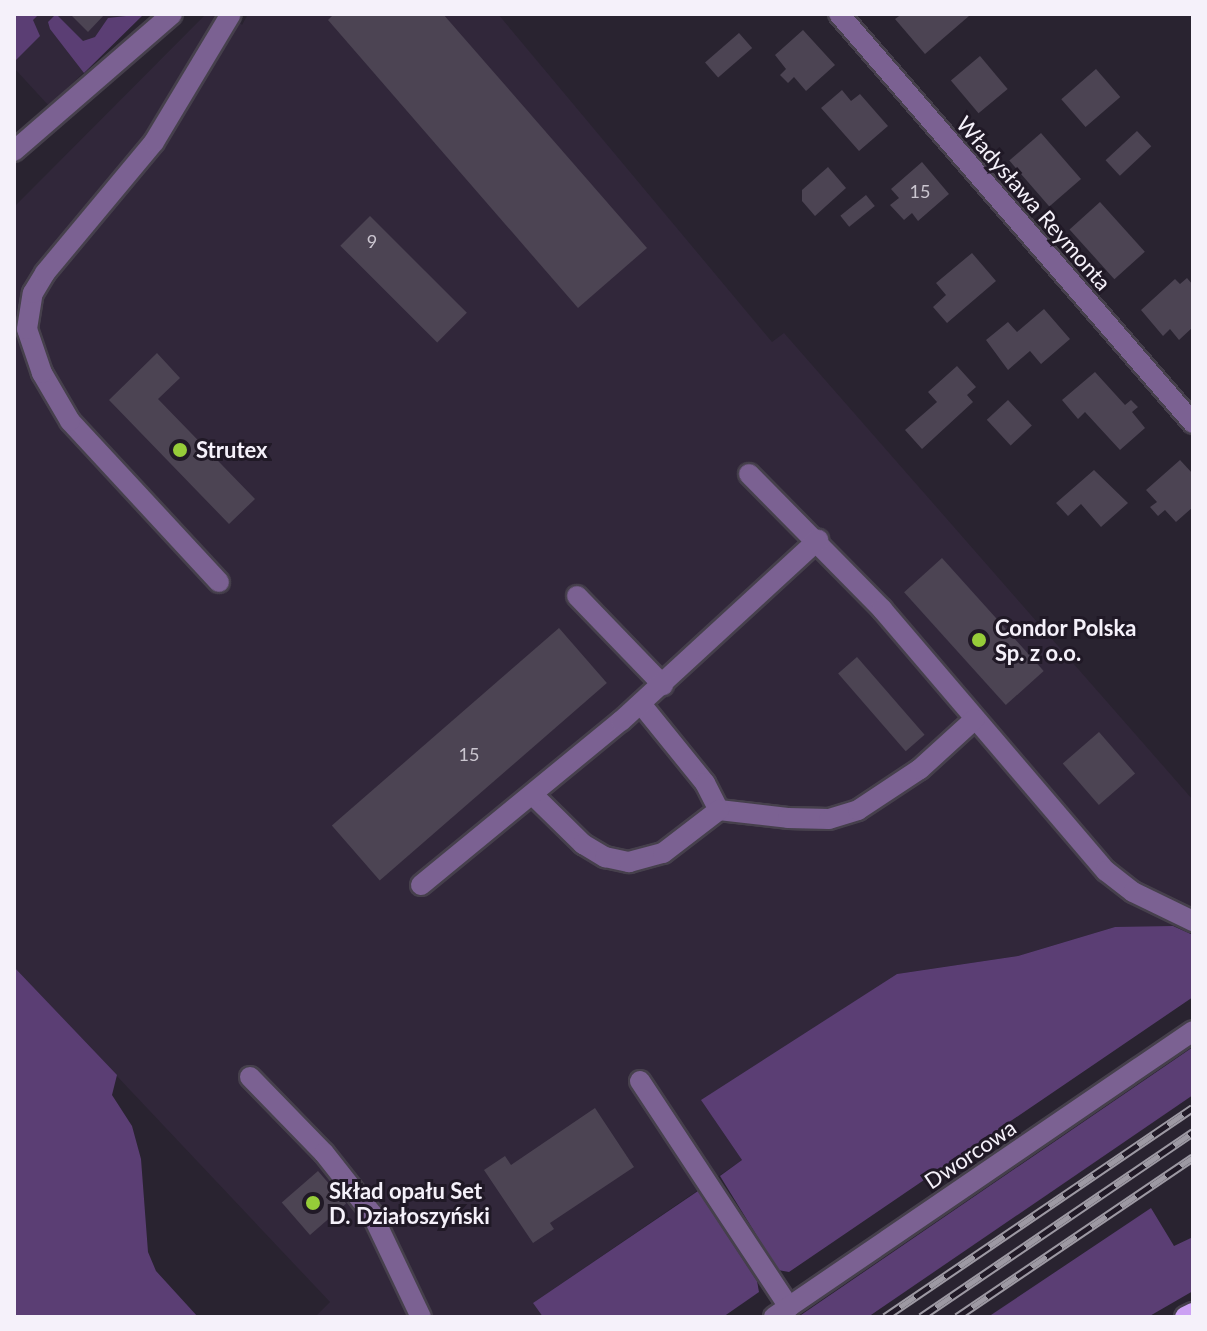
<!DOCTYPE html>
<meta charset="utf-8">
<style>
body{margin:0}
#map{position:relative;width:1207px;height:1331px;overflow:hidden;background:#292330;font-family:Lato,sans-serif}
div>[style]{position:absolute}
.built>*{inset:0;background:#31273a}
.green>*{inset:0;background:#5b3e74}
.building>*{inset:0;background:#4c4453;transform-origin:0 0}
.roads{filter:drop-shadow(2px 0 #46404c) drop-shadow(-2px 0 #46404c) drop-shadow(0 2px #46404c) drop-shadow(0 -2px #46404c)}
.minor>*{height:20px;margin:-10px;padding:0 10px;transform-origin:10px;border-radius:10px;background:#7b6192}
.major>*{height:20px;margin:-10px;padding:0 10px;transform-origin:10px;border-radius:10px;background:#cca1f3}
.rail>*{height:9px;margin-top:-4.5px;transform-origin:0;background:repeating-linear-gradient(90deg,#201926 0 18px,#9d99a3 0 36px);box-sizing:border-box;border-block:2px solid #9d99a3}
.dots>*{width:22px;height:22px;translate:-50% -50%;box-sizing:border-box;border:4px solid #201926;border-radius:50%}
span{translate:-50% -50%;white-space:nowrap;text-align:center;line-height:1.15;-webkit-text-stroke:6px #201926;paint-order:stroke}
.number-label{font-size:18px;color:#cbc6d0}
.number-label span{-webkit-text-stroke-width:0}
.street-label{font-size:22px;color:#f5f1fa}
.poi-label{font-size:22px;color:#f5f1fa;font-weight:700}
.left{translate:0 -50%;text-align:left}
.frame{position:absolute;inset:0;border:16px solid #f5f1fa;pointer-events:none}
</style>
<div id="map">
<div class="built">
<div style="clip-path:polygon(14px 14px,144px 14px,49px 106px,14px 68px)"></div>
<div style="clip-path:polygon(206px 14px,232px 14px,242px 25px,248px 14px,498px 14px,772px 342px,784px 333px,1193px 800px,1193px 910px,1173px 927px,1115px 927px,1018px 956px,897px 974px,702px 1101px,742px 1160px,533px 1303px,543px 1317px,315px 1317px,330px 1302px,14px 967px,14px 207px)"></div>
</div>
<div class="green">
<div style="clip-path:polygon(14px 14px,39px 14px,33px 20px,40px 36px,14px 62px)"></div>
<div style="clip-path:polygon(56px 14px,83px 41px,95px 37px,108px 18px,144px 14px,84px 73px,50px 29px,48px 22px)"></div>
<div style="clip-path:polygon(1173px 926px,1193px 935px,1193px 997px,789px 1272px,778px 1270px,720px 1176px,742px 1160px,701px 1100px,897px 974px,1018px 956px,1115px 927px)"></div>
<div style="clip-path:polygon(14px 967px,117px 1075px,112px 1095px,132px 1126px,141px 1159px,148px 1252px,156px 1271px,198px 1317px,14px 1317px)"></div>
<div style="clip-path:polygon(1193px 1047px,1193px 1095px,868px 1317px,798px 1317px)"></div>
<div style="clip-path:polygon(698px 1191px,757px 1281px,759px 1292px,723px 1317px,543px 1317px,533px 1303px)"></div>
<div style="clip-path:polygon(1151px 1208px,1174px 1246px,1193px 1237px,1193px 1291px,1148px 1317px,988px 1317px)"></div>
</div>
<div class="building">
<div style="clip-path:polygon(70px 14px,105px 14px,88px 32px)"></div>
<div style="clip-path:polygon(334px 14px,443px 14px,647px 248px,578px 308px,328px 20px)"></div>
<div style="clip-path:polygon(902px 14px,967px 14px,969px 16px,925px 54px,895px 19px)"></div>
<div style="clip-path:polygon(803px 30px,835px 65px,806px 91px,794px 77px,788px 83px,780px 75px,786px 69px,775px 55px)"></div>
<div style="left:739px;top:33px;width:20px;height:45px;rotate:49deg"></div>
<div style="left:980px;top:56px;width:43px;height:38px;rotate:50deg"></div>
<div style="left:1096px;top:69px;width:37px;height:46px;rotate:49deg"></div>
<div style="clip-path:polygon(842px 90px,851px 101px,860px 94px,888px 126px,859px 151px,821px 108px)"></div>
<div style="left:1137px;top:131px;width:21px;height:43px;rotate:47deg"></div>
<div style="left:1041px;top:133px;width:61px;height:42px;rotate:49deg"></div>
<div style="clip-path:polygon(922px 162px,949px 194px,918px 221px,912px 213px,904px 220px,890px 205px,899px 198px,891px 189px)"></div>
<div style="clip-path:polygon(828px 167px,846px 188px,815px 216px,802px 201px,802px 190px)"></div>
<div style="left:866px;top:195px;width:14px;height:33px;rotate:51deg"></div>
<div style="left:1100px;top:202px;width:67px;height:41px;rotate:48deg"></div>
<div style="left:370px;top:216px;width:137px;height:42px;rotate:45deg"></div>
<div style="clip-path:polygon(972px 253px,996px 281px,947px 323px,933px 307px,946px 295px,936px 283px)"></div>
<div style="clip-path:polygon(1187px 278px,1193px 285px,1193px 327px,1179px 340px,1170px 329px,1163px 336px,1141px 310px,1175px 279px,1180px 284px)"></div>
<div style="clip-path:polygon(1044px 309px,1070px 339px,1041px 364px,1030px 351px,1008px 370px,986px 340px,1008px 322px,1017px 332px)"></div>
<div style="clip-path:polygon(157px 353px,180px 378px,158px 399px,255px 499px,229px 524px,109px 400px)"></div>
<div style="clip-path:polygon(957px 366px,976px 387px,967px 395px,973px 402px,922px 449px,905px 430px,937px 402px,928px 392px)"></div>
<div style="clip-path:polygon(1095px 372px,1125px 405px,1131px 400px,1138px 407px,1132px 412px,1145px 428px,1120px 450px,1085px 412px,1078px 419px,1062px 400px)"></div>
<div style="left:1008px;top:400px;width:35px;height:29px;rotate:47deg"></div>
<div style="clip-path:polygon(1180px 460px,1193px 474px,1193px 507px,1176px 522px,1165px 510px,1158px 516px,1150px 507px,1157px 502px,1146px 490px)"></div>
<div style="clip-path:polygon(1094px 470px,1128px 503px,1101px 527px,1081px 504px,1068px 516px,1056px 503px)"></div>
<div style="left:942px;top:558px;width:152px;height:51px;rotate:48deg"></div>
<div style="left:559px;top:628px;width:73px;height:301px;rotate:49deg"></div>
<div style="left:857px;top:657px;width:103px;height:25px;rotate:49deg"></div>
<div style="left:1099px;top:732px;width:55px;height:48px;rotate:49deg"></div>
<div style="clip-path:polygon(595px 1108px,634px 1167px,550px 1223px,554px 1229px,533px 1243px,484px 1170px,505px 1156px,511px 1165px)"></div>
<div style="left:318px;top:1171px;width:43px;height:48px;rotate:49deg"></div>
</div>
<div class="roads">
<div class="minor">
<div style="left:839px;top:14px;width:541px;rotate:49.12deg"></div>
<div style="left:14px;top:151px;width:209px;rotate:-40.9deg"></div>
<div style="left:749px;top:474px;width:190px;rotate:45.4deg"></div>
<div style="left:882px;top:609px;width:345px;rotate:49.5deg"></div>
<div style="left:1106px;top:871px;width:34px;rotate:38deg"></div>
<div style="left:1133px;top:892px;width:67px;rotate:25.8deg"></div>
<div style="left:219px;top:582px;width:219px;rotate:-132.8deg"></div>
<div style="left:70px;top:421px;width:56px;rotate:-120.3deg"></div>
<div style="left:42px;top:373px;width:46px;rotate:-108.8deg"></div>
<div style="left:27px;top:329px;width:36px;rotate:-81deg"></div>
<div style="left:33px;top:293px;width:23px;rotate:-59deg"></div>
<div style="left:45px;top:273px;width:170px;rotate:-50.2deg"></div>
<div style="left:154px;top:142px;width:149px;rotate:-59deg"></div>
<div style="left:577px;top:596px;width:124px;rotate:46deg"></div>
<div style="left:641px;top:704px;width:102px;rotate:51deg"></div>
<div style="left:705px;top:783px;width:30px;rotate:63deg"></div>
<div style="left:719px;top:810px;width:69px;rotate:6.6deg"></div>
<div style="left:788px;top:818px;width:41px;rotate:1.4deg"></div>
<div style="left:829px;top:819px;width:30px;rotate:-17deg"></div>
<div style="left:858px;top:810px;width:74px;rotate:-33.5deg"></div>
<div style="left:920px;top:769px;width:74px;rotate:-42.3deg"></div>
<div style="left:534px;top:796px;width:69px;rotate:44.4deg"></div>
<div style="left:583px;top:844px;width:26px;rotate:31deg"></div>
<div style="left:605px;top:857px;width:25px;rotate:12deg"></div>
<div style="left:629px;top:862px;width:35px;rotate:-15deg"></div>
<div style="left:663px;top:853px;width:71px;rotate:-37.5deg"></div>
<div style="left:421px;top:885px;width:259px;rotate:-39.4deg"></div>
<div style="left:621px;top:721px;width:268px;rotate:-42.6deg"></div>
<div style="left:250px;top:1077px;width:106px;rotate:45.8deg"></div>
<div style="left:324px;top:1153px;width:78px;rotate:51.8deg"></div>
<div style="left:372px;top:1214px;width:114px;rotate:64.6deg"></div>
<div style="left:640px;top:1081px;width:271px;rotate:56.6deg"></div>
<div style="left:774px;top:1317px;width:507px;rotate:-34.32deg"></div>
</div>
<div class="major">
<div style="left:1185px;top:1317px;width:9px;rotate:-27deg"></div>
</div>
</div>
<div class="rail">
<div style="left:885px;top:1317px;width:372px;rotate:-34.2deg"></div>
<div style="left:921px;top:1317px;width:329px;rotate:-34.2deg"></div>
<div style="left:957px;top:1317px;width:285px;rotate:-34.1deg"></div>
</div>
<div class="dots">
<div style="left:180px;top:450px;background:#96cc39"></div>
<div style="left:979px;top:640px;background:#96cc39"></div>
<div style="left:313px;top:1203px;background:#96cc39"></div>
</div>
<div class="number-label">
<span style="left:920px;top:191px">15</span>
<span style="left:372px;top:241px">9</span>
<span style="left:469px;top:754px">15</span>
</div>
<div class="street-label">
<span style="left:1034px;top:203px;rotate:49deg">Władysława Reymonta</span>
<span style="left:970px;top:1154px;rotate:-34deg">Dworcowa</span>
</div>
<div class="poi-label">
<span class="left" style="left:196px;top:450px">Strutex</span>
<span class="left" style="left:995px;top:640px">Condor Polska<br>Sp. z o.o.</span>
<span class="left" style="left:329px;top:1203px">Skład opału Set<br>D. Działoszyński</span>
</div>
<div class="frame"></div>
</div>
